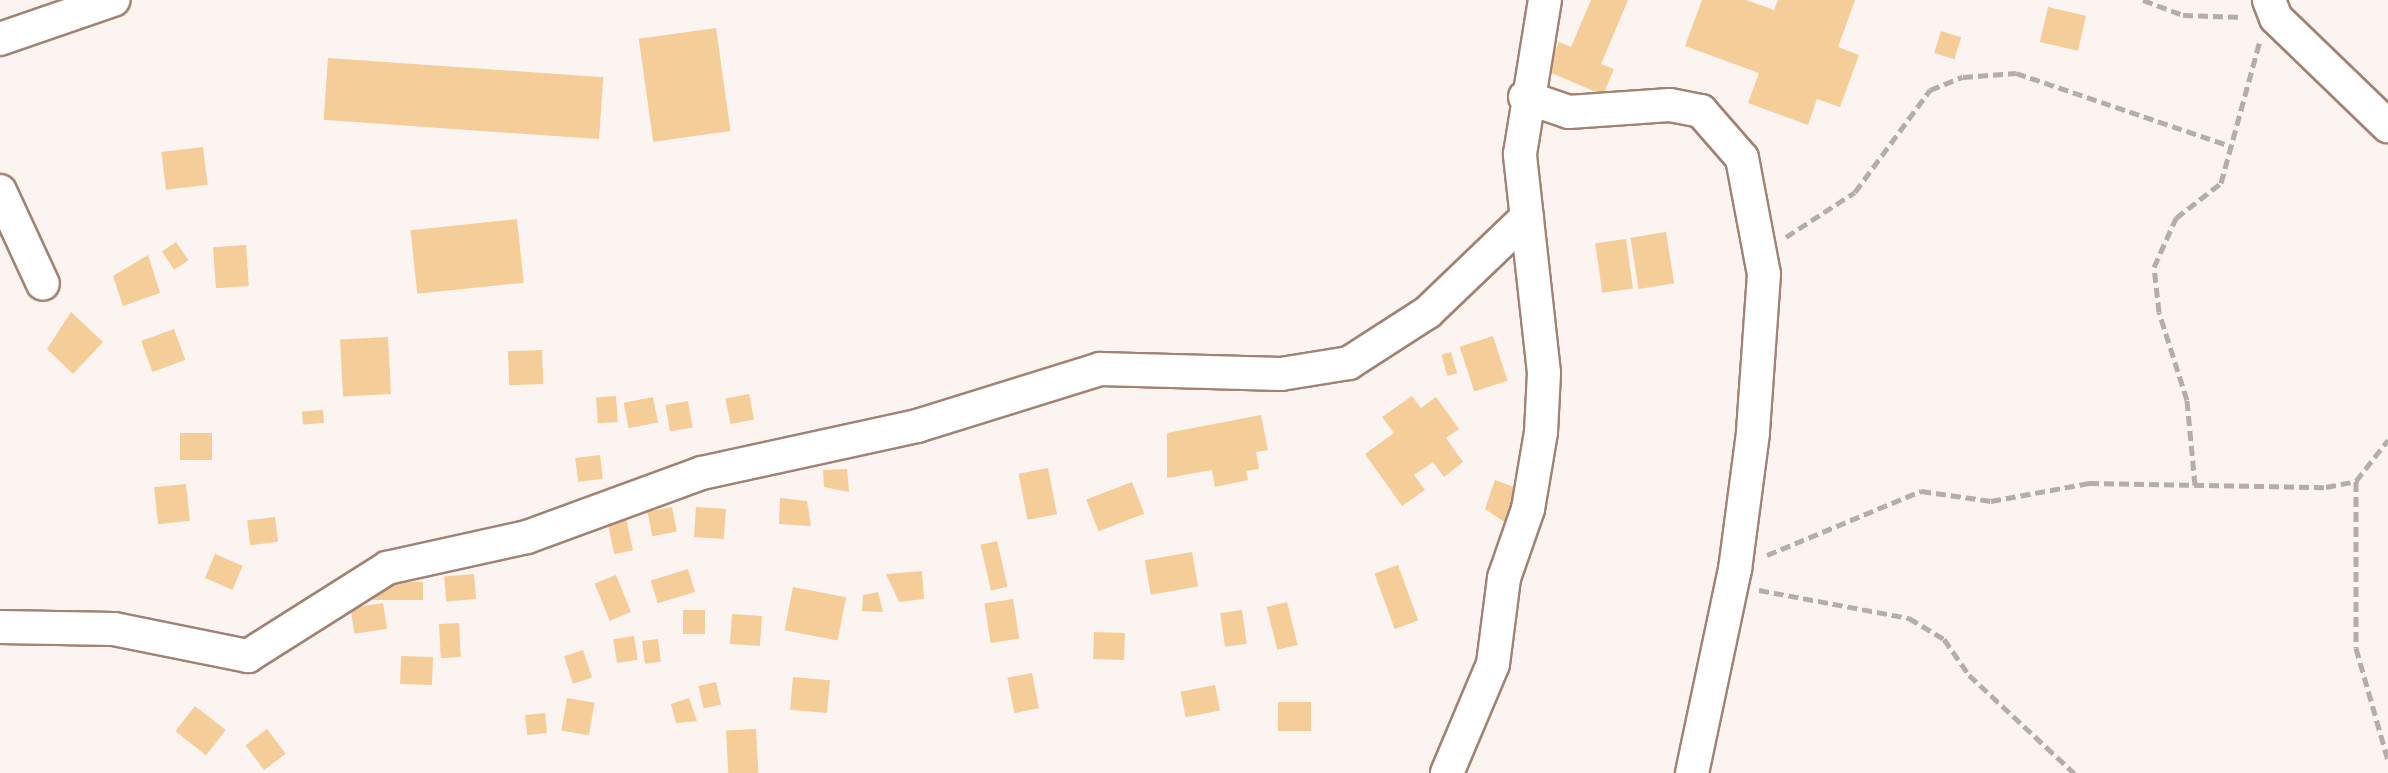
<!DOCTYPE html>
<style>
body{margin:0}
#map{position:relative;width:2388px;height:773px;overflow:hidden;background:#fbf4f1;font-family:"Alegreya Sans",sans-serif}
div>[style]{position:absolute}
.building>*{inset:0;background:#f4cd98;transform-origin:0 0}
.path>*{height:5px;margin-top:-2.5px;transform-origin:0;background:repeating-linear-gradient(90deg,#b6ada9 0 10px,transparent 0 15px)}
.roads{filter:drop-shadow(2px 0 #a28273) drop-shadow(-2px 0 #a28273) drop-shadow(0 2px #a28273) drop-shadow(0 -2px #a28273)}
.minor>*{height:32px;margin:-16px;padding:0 16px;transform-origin:16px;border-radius:16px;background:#fff}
span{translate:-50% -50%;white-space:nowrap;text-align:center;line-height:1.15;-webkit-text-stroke:10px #fff;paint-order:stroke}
</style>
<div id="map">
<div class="building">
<div style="clip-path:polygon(1591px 0,1628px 0,1601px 64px,1614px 69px,1603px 95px,1547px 71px,1559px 42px,1571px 47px)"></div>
<div style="clip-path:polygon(1702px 0,1746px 0,1774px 10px,1778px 0,1855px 0,1838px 47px,1859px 55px,1840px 107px,1817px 99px,1808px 125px,1748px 103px,1759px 73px,1685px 46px)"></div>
<div style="left:2048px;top:7px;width:39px;height:36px;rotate:13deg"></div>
<div style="left:716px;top:28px;width:104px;height:78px;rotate:82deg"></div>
<div style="left:1941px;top:31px;width:21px;height:23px;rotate:17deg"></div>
<div style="left:328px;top:58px;width:276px;height:62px;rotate:4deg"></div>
<div style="left:203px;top:147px;width:38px;height:42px;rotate:83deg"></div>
<div style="left:517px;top:219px;width:64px;height:107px;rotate:84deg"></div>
<div style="left:1666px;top:232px;width:52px;height:36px;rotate:81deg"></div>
<div style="left:1626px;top:239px;width:50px;height:31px;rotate:82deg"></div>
<div style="left:176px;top:242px;width:22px;height:17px;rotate:56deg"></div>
<div style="left:246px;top:245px;width:41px;height:33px;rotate:86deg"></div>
<div style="clip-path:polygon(148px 255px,160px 293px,123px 306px,113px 276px)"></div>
<div style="clip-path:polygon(71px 312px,103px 342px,73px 374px,47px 349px)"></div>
<div style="left:174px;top:329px;width:33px;height:35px;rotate:70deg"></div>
<div style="left:1493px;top:336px;width:47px;height:35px;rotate:72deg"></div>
<div style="left:388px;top:337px;width:57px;height:48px;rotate:87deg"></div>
<div style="left:542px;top:350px;width:34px;height:34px;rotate:88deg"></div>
<div style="left:1451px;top:352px;width:22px;height:10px;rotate:74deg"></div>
<div style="left:749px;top:394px;width:26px;height:24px;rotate:79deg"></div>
<div style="left:616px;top:396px;width:26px;height:20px;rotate:86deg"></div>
<div style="clip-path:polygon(1412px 396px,1421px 408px,1436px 397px,1459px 429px,1446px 438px,1463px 462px,1444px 477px,1433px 462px,1414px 475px,1425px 490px,1402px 506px,1365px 454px,1394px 433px,1382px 417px)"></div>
<div style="left:653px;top:397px;width:26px;height:30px;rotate:79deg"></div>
<div style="left:688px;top:401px;width:27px;height:23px;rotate:80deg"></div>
<div style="left:323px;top:410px;width:13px;height:21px;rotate:86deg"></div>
<div style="clip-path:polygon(1261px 415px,1268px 450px,1256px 452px,1259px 469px,1246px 471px,1248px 480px,1215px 487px,1212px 470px,1167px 478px,1167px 433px)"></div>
<div style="left:212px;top:433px;width:27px;height:32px;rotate:90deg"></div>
<div style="left:600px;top:455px;width:24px;height:25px;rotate:83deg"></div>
<div style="left:1048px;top:468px;width:47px;height:30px;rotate:79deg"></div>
<div style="clip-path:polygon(847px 469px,849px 492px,824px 487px,823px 470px)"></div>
<div style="clip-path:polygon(1495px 480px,1519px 489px,1506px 523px,1485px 509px)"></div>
<div style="left:1132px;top:482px;width:34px;height:49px;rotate:69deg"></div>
<div style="left:186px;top:484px;width:37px;height:32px;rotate:84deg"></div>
<div style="clip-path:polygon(780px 498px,807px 501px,811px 526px,779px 524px)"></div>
<div style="left:672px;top:507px;width:25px;height:25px;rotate:79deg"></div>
<div style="left:696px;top:507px;width:30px;height:30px;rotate:4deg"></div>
<div style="left:275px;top:517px;width:25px;height:28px;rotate:83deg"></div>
<div style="left:626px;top:518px;width:33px;height:19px;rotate:78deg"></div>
<div style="left:997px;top:541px;width:47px;height:17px;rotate:77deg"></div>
<div style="left:1192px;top:552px;width:35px;height:48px;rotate:80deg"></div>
<div style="left:215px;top:554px;width:30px;height:26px;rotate:23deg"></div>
<div style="left:1398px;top:565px;width:59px;height:25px;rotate:70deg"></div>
<div style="left:688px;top:569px;width:24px;height:39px;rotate:73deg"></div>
<div style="clip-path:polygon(922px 571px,924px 599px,899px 602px,886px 574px)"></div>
<div style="left:474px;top:574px;width:25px;height:30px;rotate:85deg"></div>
<div style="left:616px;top:575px;width:40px;height:23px;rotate:68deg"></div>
<div style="left:423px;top:582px;width:18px;height:50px;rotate:90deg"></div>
<div style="left:793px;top:587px;width:54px;height:44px;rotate:11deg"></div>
<div style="clip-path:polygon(878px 592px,883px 612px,862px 611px,863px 595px)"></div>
<div style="left:1013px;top:599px;width:40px;height:29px;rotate:81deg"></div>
<div style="left:1287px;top:602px;width:44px;height:21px;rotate:76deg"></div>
<div style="left:383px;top:603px;width:26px;height:33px;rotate:81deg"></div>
<div style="left:683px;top:610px;width:22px;height:24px"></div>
<div style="left:1242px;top:610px;width:34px;height:22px;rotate:82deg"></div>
<div style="left:732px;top:614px;width:30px;height:30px;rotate:4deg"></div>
<div style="left:459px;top:623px;width:34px;height:20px;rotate:87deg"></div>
<div style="left:1094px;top:632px;width:31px;height:27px;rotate:2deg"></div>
<div style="left:634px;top:636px;width:24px;height:21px;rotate:81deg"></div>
<div style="left:658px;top:639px;width:23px;height:16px;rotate:83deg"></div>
<div style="left:583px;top:650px;width:29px;height:20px;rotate:72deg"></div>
<div style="left:401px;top:656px;width:32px;height:28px;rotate:2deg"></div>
<div style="left:1032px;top:673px;width:36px;height:25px;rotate:79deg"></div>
<div style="left:793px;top:677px;width:37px;height:33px;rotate:5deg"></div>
<div style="left:716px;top:682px;width:23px;height:18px;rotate:77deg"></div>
<div style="left:1215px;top:685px;width:26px;height:35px;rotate:79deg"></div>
<div style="left:567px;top:698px;width:28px;height:33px;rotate:10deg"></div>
<div style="clip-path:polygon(689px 698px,697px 721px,676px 723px,671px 704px)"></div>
<div style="left:1278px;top:702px;width:33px;height:29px"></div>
<div style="left:195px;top:706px;width:39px;height:32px;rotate:38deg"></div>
<div style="left:545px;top:713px;width:20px;height:20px;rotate:84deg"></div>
<div style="left:267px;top:729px;width:31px;height:27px;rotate:53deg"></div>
<div style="left:756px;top:729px;width:44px;height:30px;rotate:87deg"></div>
</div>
<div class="path">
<div style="left:2143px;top:0;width:43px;rotate:20.6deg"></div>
<div style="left:2183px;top:15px;width:60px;rotate:1.9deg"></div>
<div style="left:1786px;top:237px;width:82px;rotate:-33.1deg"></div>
<div style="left:1855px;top:192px;width:127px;rotate:-53.7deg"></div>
<div style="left:1930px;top:90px;width:35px;rotate:-22deg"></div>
<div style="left:1963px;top:77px;width:53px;rotate:-4.3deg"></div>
<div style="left:2016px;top:73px;width:227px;rotate:18.8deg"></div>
<div style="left:2356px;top:481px;width:167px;rotate:90deg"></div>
<div style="left:2356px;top:648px;width:116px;rotate:74.1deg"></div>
<div style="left:2195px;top:485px;width:85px;rotate:-95.4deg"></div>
<div style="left:2187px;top:400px;width:92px;rotate:-107.7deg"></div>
<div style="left:2159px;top:312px;width:45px;rotate:-96.3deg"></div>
<div style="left:2154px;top:267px;width:54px;rotate:-65.8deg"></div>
<div style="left:2176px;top:218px;width:57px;rotate:-37.9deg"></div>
<div style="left:2221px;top:183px;width:148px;rotate:-74.7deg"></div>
<div style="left:1767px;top:555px;width:167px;rotate:-22.6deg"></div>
<div style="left:1921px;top:491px;width:71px;rotate:8.1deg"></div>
<div style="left:1991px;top:501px;width:100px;rotate:-10.4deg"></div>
<div style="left:2089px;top:483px;width:237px;rotate:1deg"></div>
<div style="left:2326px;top:487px;width:31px;rotate:-11deg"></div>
<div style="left:2356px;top:481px;width:52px;rotate:-52deg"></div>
<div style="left:1759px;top:590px;width:153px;rotate:10.6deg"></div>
<div style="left:1909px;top:618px;width:41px;rotate:31deg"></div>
<div style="left:1944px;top:639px;width:44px;rotate:55.2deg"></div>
<div style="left:1969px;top:675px;width:144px;rotate:43deg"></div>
</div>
<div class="roads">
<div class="minor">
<div style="left:2269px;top:0;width:19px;rotate:69deg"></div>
<div style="left:2276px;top:18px;width:156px;rotate:44deg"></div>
<div style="left:0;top:39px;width:120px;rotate:-19deg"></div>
<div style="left:1525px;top:97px;width:46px;rotate:18.8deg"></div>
<div style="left:1569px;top:112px;width:101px;rotate:-4deg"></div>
<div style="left:1670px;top:105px;width:32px;rotate:11deg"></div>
<div style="left:1701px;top:111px;width:62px;rotate:48.9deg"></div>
<div style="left:1742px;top:158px;width:118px;rotate:79.3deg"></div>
<div style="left:1764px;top:274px;width:159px;rotate:94deg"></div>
<div style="left:1753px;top:433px;width:137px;rotate:97.5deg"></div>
<div style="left:1735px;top:569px;width:208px;rotate:101.9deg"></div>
<div style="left:0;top:191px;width:102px;rotate:65.2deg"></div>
<div style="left:0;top:627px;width:114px;rotate:1deg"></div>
<div style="left:114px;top:629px;width:137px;rotate:11.4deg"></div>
<div style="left:248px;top:656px;width:165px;rotate:-32.3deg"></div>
<div style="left:387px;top:568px;width:143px;rotate:-12.5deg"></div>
<div style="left:527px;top:537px;width:186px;rotate:-20.1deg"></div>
<div style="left:702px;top:473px;width:220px;rotate:-12.3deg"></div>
<div style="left:917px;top:426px;width:192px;rotate:-17.3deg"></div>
<div style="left:1100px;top:369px;width:181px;rotate:1.6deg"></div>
<div style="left:1281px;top:374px;width:69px;rotate:-9.2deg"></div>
<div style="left:1349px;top:363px;width:94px;rotate:-32.8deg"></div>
<div style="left:1428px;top:312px;width:137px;rotate:-43.8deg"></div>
<div style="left:1447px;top:773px;width:118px;rotate:-67.1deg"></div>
<div style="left:1493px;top:664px;width:87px;rotate:-82.7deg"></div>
<div style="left:1504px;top:578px;width:73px;rotate:-70.8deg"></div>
<div style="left:1528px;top:509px;width:78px;rotate:-80.4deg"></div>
<div style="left:1541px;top:432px;width:59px;rotate:-87.1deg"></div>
<div style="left:1544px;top:373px;width:220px;rotate:-96.3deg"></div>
<div style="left:1520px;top:154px;width:156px;rotate:-80.8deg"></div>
</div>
</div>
</div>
